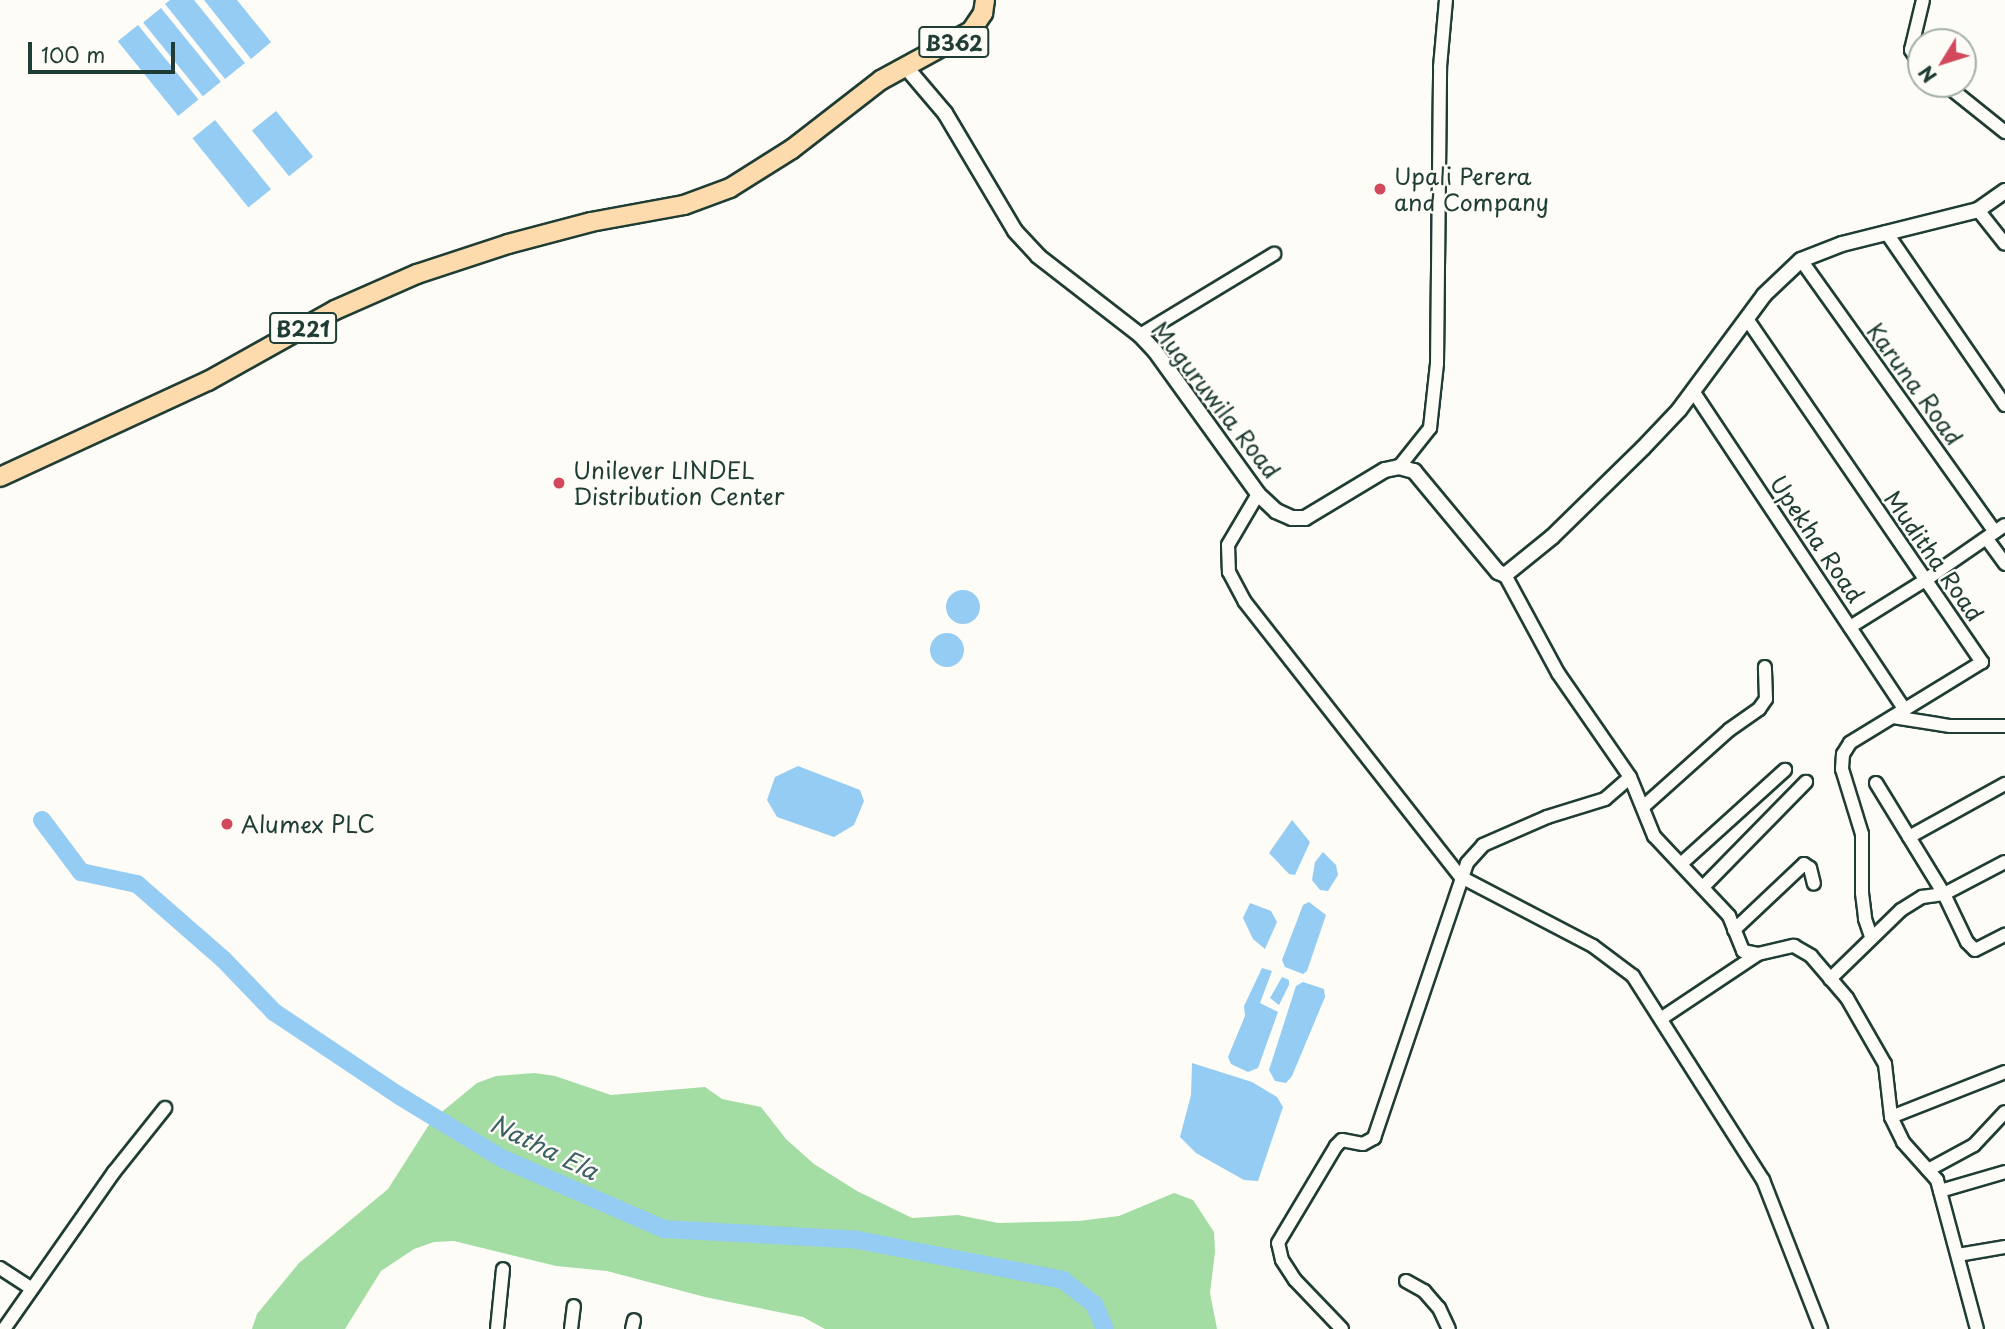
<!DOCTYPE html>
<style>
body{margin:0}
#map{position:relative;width:2005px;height:1329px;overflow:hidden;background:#fdfcf7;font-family:"Playpen Sans",sans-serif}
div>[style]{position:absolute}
.green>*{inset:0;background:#a3dda3}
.water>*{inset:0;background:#94ccf3;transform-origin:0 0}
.round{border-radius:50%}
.river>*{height:18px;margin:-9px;padding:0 9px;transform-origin:9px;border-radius:9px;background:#94ccf3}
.roads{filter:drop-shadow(2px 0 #1f3d34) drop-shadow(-2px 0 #1f3d34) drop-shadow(0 2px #1f3d34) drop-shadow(0 -2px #1f3d34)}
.minor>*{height:12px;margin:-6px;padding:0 6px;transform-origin:6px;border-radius:6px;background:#fdfcf7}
.tertiary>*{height:14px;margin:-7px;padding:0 7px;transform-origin:7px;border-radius:7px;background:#fdfcf7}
.primary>*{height:18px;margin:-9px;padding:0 9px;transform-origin:9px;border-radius:9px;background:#fedbac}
.dots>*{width:19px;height:19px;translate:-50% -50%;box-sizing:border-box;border:4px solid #fdfcf7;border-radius:50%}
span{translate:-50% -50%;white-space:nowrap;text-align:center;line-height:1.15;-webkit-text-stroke:5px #fdfcf7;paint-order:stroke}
.shield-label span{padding:2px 5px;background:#fdfcf7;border:2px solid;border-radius:5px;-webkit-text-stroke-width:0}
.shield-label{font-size:21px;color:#1f3d34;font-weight:700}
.poi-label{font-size:23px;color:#1f3d34}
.left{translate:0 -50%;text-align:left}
.street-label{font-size:23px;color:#1f3d34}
.water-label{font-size:24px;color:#3c6164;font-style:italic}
.north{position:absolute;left:1907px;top:28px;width:70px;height:70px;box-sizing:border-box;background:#fdfcf7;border:2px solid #a4b0a9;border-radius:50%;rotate:232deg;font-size:19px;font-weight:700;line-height:28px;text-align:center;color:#1f3d34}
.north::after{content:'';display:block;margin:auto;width:24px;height:32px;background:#d1495b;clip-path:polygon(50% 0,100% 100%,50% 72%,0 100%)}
.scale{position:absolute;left:28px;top:42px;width:147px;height:32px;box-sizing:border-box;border:4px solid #1f3d34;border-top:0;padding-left:9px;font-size:21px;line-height:24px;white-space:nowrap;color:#1f3d34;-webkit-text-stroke:5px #fdfcf7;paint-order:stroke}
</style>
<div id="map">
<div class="green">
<div style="clip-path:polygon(535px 1073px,555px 1076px,611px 1095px,705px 1087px,722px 1099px,761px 1107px,786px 1139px,814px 1164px,857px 1191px,912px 1218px,958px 1215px,998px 1223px,1079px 1221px,1119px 1216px,1174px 1193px,1193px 1200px,1214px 1232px,1215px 1252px,1210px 1293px,1217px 1329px,825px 1329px,803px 1317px,705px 1297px,607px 1271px,556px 1266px,454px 1241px,434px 1242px,414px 1249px,381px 1271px,345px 1329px,252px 1329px,257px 1314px,299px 1263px,388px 1189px,432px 1120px,477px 1083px,496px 1076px)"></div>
</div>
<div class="water">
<div style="clip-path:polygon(170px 0,194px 0,245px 63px,225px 79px,165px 4px)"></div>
<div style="clip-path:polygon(204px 0,237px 0,271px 42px,251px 59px)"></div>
<div style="left:161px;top:8px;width:95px;height:23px;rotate:51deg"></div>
<div style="left:138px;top:25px;width:96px;height:26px;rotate:51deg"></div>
<div style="left:276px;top:111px;width:59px;height:31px;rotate:51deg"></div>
<div style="left:215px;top:120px;width:89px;height:29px;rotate:51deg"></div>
<div class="round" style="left:946px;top:590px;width:34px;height:34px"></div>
<div class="round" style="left:930px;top:633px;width:34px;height:34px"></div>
<div style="clip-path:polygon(798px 766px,860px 790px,864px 801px,854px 825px,834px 837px,777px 817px,767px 800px,775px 777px)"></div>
<div style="clip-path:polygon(1292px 820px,1310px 842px,1295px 875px,1289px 874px,1269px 853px)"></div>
<div style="clip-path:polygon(1323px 852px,1336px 865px,1338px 875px,1328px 891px,1320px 890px,1312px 880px,1315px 862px)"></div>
<div style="clip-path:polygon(1309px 902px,1326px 915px,1307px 971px,1303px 974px,1285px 967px,1282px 960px,1303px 905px)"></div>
<div style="clip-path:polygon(1250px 903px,1271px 911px,1277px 922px,1265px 949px,1253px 939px,1243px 918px)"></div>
<div style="clip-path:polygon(1262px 968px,1272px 971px,1260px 1003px,1278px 1012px,1258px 1068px,1248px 1072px,1231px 1064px,1228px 1057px,1245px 1016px,1244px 1006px)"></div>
<div style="clip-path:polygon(1282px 977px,1289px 980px,1289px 985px,1279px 1005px,1270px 998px)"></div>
<div style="clip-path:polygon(1303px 982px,1324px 989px,1325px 997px,1292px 1076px,1286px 1083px,1275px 1081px,1269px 1070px,1296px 986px)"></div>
<div style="clip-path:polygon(1192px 1063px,1252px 1082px,1277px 1097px,1283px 1107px,1258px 1181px,1244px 1180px,1196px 1153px,1180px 1137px,1191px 1095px)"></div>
</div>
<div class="river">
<div style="left:42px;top:820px;width:65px;rotate:53.1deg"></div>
<div style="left:81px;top:872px;width:57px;rotate:12.1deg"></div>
<div style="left:137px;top:884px;width:114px;rotate:41.1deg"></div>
<div style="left:223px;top:959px;width:74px;rotate:46.1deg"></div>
<div style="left:274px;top:1012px;width:149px;rotate:33.8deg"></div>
<div style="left:398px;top:1095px;width:123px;rotate:31.4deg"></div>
<div style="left:503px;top:1159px;width:176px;rotate:23.5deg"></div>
<div style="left:664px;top:1229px;width:194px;rotate:3.2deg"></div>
<div style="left:858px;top:1240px;width:209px;rotate:11deg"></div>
<div style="left:1063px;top:1280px;width:39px;rotate:38deg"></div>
<div style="left:1094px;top:1304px;width:27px;rotate:66deg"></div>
</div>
<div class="roads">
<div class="minor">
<div style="left:1921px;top:66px;width:19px;rotate:-122deg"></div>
<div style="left:1911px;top:50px;width:51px;rotate:-76.5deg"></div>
<div style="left:1945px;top:84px;width:77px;rotate:38.7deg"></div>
<div style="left:1978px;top:210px;width:43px;rotate:51.5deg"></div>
<div style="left:1886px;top:232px;width:210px;rotate:55.5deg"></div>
<div style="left:1801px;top:260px;width:334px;rotate:54.5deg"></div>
<div style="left:1747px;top:319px;width:416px;rotate:55.6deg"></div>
<div style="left:1982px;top:662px;width:155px;rotate:148.5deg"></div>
<div style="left:1850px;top:743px;width:13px;rotate:122deg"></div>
<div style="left:1843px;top:754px;width:15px;rotate:94deg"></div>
<div style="left:1842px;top:769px;width:68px;rotate:72.9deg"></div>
<div style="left:1862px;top:834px;width:59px;rotate:90deg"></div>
<div style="left:1862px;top:893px;width:26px;rotate:83deg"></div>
<div style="left:1865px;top:919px;width:18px;rotate:71deg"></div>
<div style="left:1140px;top:335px;width:157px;rotate:-31.2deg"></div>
<div style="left:1693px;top:391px;width:383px;rotate:56.4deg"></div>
<div style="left:1399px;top:467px;width:50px;rotate:-51.5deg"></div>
<div style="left:1430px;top:428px;width:64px;rotate:-83.8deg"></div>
<div style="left:1437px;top:364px;width:297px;rotate:-89.4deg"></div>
<div style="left:1440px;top:67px;width:67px;rotate:-84.9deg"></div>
<div style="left:1258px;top:494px;width:59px;rotate:120.5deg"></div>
<div style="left:1228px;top:545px;width:27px;rotate:88deg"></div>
<div style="left:1229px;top:572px;width:34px;rotate:62deg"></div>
<div style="left:1245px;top:602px;width:350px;rotate:51.9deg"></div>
<div style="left:1461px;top:877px;width:149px;rotate:27.6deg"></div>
<div style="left:1593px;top:946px;width:50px;rotate:36.9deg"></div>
<div style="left:1633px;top:976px;width:242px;rotate:57.5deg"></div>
<div style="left:1763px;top:1180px;width:160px;rotate:68.7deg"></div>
<div style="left:1987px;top:539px;width:31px;rotate:54deg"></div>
<div style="left:1505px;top:575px;width:111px;rotate:61.6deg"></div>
<div style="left:1558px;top:673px;width:126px;rotate:55.3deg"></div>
<div style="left:1630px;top:777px;width:64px;rotate:67.9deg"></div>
<div style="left:1654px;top:836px;width:110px;rotate:46.8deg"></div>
<div style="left:1729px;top:916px;width:38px;rotate:68deg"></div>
<div style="left:1743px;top:951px;width:15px;rotate:11deg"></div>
<div style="left:1758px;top:954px;width:37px;rotate:-13deg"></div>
<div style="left:1794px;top:946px;width:20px;rotate:30deg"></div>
<div style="left:1811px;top:956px;width:55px;rotate:49.4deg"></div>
<div style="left:1847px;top:998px;width:76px;rotate:60.1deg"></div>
<div style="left:1885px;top:1064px;width:53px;rotate:83.5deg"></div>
<div style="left:1891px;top:1117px;width:28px;rotate:64deg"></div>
<div style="left:1903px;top:1142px;width:51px;rotate:48.2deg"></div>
<div style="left:1937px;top:1180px;width:154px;rotate:75deg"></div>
<div style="left:1850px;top:627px;width:87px;rotate:-31.9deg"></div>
<div style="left:1924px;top:581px;width:98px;rotate:-34.7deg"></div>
<div style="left:1893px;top:717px;width:58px;rotate:9deg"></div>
<div style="left:1950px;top:726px;width:55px"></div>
<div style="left:1876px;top:783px;width:130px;rotate:58.5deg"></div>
<div style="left:1944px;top:894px;width:53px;rotate:64.4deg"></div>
<div style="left:1967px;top:942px;width:11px;rotate:45deg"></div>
<div style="left:1975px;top:950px;width:34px;rotate:-27deg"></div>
<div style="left:1643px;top:807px;width:115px;rotate:-41.8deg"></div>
<div style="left:1729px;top:730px;width:37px;rotate:-35deg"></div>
<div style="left:1759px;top:709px;width:12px;rotate:-55deg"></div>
<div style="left:1766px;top:699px;width:32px;rotate:-92deg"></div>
<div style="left:1909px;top:837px;width:110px;rotate:-28.9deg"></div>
<div style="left:1682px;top:863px;width:139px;rotate:-42.1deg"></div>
<div style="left:1704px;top:886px;width:146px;rotate:-45.6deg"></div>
<div style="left:1734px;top:930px;width:96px;rotate:-43.3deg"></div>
<div style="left:1804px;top:864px;width:7px;rotate:34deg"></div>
<div style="left:1810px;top:868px;width:16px;rotate:76deg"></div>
<div style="left:1830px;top:979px;width:99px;rotate:-44.2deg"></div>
<div style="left:1901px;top:910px;width:25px;rotate:-32deg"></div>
<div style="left:1922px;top:897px;width:22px;rotate:-8deg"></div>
<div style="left:1944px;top:894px;width:69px;rotate:-27.7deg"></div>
<div style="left:1662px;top:1018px;width:115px;rotate:-33.7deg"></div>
<div style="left:1891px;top:1117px;width:123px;rotate:-21.5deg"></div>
<div style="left:1928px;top:1170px;width:52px;rotate:-28.5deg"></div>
<div style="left:1974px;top:1145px;width:45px;rotate:-46.8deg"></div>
<div style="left:1940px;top:1191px;width:68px;rotate:-16.3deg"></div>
<div style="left:1958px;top:1255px;width:48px;rotate:-9.7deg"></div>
<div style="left:0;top:1268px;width:38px;rotate:33deg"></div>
<div style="left:1406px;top:1281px;width:21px;rotate:29deg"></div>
<div style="left:1424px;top:1291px;width:23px;rotate:49deg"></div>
<div style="left:1439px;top:1308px;width:23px;rotate:65deg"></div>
<div style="left:4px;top:1329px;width:192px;rotate:-55deg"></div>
<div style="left:114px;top:1172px;width:82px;rotate:-51.4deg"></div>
<div style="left:497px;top:1329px;width:60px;rotate:-84.3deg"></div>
<div style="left:571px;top:1329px;width:23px;rotate:-83deg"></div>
<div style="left:632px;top:1329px;width:9px;rotate:-77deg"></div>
<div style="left:1342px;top:1329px;width:68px;rotate:-133.8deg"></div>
<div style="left:1295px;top:1280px;width:24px;rotate:-123deg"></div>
<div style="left:1282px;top:1260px;width:17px;rotate:-103deg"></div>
<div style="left:1278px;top:1243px;width:113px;rotate:-59.1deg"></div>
<div style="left:1336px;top:1146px;width:8px;rotate:-45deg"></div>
<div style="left:1342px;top:1140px;width:21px;rotate:11deg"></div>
<div style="left:1363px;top:1144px;width:13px;rotate:-29deg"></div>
<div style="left:1374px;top:1138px;width:290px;rotate:-71.3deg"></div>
<div style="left:1467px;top:863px;width:24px;rotate:-48deg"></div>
<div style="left:1483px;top:845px;width:70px;rotate:-23.6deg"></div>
<div style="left:1547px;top:817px;width:61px;rotate:-17.2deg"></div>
<div style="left:1605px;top:799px;width:33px;rotate:-41deg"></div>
</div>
<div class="tertiary">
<div style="left:905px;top:66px;width:62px;rotate:49.6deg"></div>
<div style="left:945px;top:113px;width:137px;rotate:59.3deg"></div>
<div style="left:1015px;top:231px;width:34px;rotate:47deg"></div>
<div style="left:1038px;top:256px;width:129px;rotate:37.8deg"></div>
<div style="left:1140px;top:335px;width:22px;rotate:47deg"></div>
<div style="left:1155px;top:351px;width:176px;rotate:54.2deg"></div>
<div style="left:1258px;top:494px;width:25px;rotate:43deg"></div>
<div style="left:1276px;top:511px;width:17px;rotate:24deg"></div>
<div style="left:1292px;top:518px;width:13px"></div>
<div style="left:1305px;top:518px;width:93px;rotate:-31deg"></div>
<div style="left:1385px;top:470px;width:14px;rotate:-12deg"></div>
<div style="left:1399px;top:467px;width:16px;rotate:15deg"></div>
<div style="left:1414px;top:471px;width:131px;rotate:50.3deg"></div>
<div style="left:1498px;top:572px;width:8px;rotate:23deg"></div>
<div style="left:1505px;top:575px;width:60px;rotate:-39deg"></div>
<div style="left:1552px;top:537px;width:127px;rotate:-44.4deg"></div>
<div style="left:1643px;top:448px;width:52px;rotate:-46.5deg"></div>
<div style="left:1679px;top:410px;width:143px;rotate:-53.5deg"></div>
<div style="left:1764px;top:295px;width:51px;rotate:-43.4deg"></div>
<div style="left:1801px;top:260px;width:44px;rotate:-21.3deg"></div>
<div style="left:1842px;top:244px;width:140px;rotate:-14deg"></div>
<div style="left:1978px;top:210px;width:33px;rotate:-35deg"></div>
</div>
<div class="primary">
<div style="left:0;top:477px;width:229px;rotate:-24.8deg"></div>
<div style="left:208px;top:381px;width:145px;rotate:-29.2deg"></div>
<div style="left:335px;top:310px;width:90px;rotate:-23.7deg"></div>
<div style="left:417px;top:274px;width:96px;rotate:-18.2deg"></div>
<div style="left:508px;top:244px;width:86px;rotate:-14.8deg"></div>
<div style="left:591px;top:222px;width:95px;rotate:-10.4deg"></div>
<div style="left:684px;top:205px;width:49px;rotate:-20.3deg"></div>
<div style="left:730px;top:188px;width:73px;rotate:-32.2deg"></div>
<div style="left:792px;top:149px;width:113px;rotate:-37.8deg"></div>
<div style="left:881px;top:80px;width:102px;rotate:-28.6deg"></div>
<div style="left:971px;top:31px;width:22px;rotate:-56deg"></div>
<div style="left:983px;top:13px;width:13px;rotate:-81deg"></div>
</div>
</div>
<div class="dots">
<div style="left:1380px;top:189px;background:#d1495b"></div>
<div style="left:559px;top:483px;background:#d1495b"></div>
<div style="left:227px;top:824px;background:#d1495b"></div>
</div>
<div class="shield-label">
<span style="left:954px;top:42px">B362</span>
<span style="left:303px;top:328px">B221</span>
</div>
<div class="poi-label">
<span class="left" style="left:1394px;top:189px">Upali Perera<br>and Company</span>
<span class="left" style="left:573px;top:483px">Unilever LINDEL<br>Distribution Center</span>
<span class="left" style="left:241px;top:824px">Alumex PLC</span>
</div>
<div class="street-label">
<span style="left:1915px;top:384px;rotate:54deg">Karuna Road</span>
<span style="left:1216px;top:400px;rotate:52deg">Muguruwila Road</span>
<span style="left:1817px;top:539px;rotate:56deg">Upekha Road</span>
<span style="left:1934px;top:556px;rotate:55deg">Muditha Road</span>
</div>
<div class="water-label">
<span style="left:544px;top:1147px;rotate:26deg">Natha Ela</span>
</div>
<div class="north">N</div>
<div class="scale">100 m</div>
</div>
